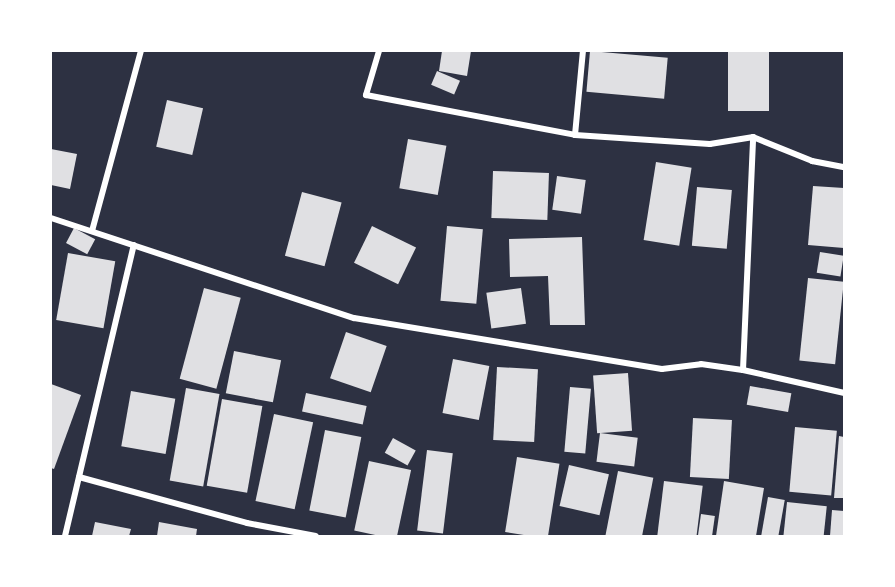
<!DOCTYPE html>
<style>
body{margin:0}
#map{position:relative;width:895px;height:587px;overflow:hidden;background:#2d3142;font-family:"Asap Condensed",sans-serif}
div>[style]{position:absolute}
.building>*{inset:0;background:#e0e0e3;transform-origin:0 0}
.minor>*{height:6px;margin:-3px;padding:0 3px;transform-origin:3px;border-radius:3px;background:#fff}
span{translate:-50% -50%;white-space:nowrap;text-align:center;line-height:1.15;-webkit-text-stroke:4.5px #fff;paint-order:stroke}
.frame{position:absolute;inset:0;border:52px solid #fff;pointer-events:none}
</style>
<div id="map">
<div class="building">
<div style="clip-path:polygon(442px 51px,471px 51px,467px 76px,439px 71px)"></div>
<div style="left:590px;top:51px;width:78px;height:41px;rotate:5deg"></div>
<div style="left:728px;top:51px;width:41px;height:60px"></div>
<div style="left:437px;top:71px;width:25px;height:15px;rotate:23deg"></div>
<div style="left:167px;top:100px;width:37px;height:48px;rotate:13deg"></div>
<div style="left:408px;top:139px;width:39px;height:50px;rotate:10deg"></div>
<div style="clip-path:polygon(51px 149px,77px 154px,70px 189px,51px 185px)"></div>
<div style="left:656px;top:162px;width:36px;height:79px;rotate:9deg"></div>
<div style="left:493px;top:171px;width:56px;height:47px;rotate:2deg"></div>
<div style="left:557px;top:176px;width:29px;height:34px;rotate:8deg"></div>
<div style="clip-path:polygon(813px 186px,844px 188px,844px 248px,808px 245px)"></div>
<div style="left:697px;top:187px;width:35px;height:59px;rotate:5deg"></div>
<div style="left:302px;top:192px;width:41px;height:66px;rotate:15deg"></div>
<div style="left:372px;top:226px;width:49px;height:41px;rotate:26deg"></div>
<div style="left:447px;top:226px;width:36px;height:75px;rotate:5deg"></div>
<div style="left:74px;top:228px;width:24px;height:17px;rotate:28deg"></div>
<div style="clip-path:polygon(582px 237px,585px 325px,550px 325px,548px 276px,510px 277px,509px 239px)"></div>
<div style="left:820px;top:252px;width:24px;height:21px;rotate:9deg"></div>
<div style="left:68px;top:253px;width:48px;height:68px;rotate:10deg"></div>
<div style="left:808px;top:278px;width:36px;height:83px;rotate:6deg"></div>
<div style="left:204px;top:288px;width:38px;height:94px;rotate:15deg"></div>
<div style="left:521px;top:288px;width:36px;height:35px;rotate:82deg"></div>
<div style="left:346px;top:332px;width:43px;height:49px;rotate:19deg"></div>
<div style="left:234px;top:351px;width:48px;height:43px;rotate:11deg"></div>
<div style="left:453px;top:359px;width:37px;height:55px;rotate:11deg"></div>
<div style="left:497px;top:367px;width:41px;height:73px;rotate:3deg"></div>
<div style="left:628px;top:373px;width:58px;height:35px;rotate:86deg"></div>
<div style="clip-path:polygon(51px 384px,81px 395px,54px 469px,51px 468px)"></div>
<div style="left:750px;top:386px;width:42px;height:19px;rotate:10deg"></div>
<div style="left:570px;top:387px;width:21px;height:65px;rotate:5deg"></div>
<div style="left:186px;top:388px;width:34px;height:94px;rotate:10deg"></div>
<div style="left:131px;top:391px;width:45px;height:56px;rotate:10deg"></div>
<div style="left:306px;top:393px;width:62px;height:19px;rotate:12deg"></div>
<div style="left:222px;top:399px;width:41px;height:88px;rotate:10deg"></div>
<div style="left:274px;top:414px;width:40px;height:89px;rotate:12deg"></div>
<div style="left:693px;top:418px;width:39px;height:59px;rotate:3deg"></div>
<div style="left:795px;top:427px;width:42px;height:65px;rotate:5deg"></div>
<div style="left:325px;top:430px;width:37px;height:82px;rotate:11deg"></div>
<div style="left:600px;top:433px;width:38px;height:29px;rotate:7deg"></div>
<div style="clip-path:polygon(839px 436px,844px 437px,844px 498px,834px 498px)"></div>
<div style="left:393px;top:438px;width:26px;height:17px;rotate:29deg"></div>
<div style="left:427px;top:450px;width:26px;height:81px;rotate:7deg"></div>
<div style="left:517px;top:457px;width:43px;height:76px;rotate:9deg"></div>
<div style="left:369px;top:461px;width:43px;height:71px;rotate:12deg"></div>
<div style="left:569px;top:465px;width:41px;height:42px;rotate:13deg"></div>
<div style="left:618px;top:471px;width:36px;height:66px;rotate:11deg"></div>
<div style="left:664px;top:481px;width:39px;height:55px;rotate:7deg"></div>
<div style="clip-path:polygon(724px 481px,764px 488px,756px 536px,716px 536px)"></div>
<div style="left:768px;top:497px;width:17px;height:40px;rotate:10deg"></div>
<div style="left:787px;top:502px;width:40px;height:34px;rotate:6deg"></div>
<div style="clip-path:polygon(832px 510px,844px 511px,844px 536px,830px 536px)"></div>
<div style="left:701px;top:514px;width:14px;height:22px;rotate:8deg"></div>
<div style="clip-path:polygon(95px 522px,131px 529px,129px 536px,92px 536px)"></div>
<div style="clip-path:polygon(159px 522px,197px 529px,196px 536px,157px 536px)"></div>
</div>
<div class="minor">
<div style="left:379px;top:51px;width:46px;rotate:106.5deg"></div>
<div style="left:366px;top:95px;width:213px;rotate:10.8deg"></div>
<div style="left:575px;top:135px;width:135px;rotate:3.8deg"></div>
<div style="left:710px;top:144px;width:44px;rotate:-9.2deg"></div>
<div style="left:575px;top:135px;width:84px;rotate:-84.6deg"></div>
<div style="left:51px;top:218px;width:319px;rotate:18.3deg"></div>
<div style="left:354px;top:318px;width:312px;rotate:9.4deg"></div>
<div style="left:662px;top:369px;width:39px;rotate:-7deg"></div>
<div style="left:701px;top:364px;width:42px;rotate:8.1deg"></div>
<div style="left:743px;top:370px;width:104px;rotate:12.8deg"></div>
<div style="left:92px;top:231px;width:187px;rotate:-74.8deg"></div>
<div style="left:743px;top:370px;width:233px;rotate:-87.5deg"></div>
<div style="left:753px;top:137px;width:64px;rotate:22.1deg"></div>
<div style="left:812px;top:161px;width:33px;rotate:11deg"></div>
<div style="left:79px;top:477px;width:174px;rotate:15.3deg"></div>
<div style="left:247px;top:523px;width:70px;rotate:10.7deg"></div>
<div style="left:65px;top:536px;width:299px;rotate:-76.7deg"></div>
</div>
<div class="frame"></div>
</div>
